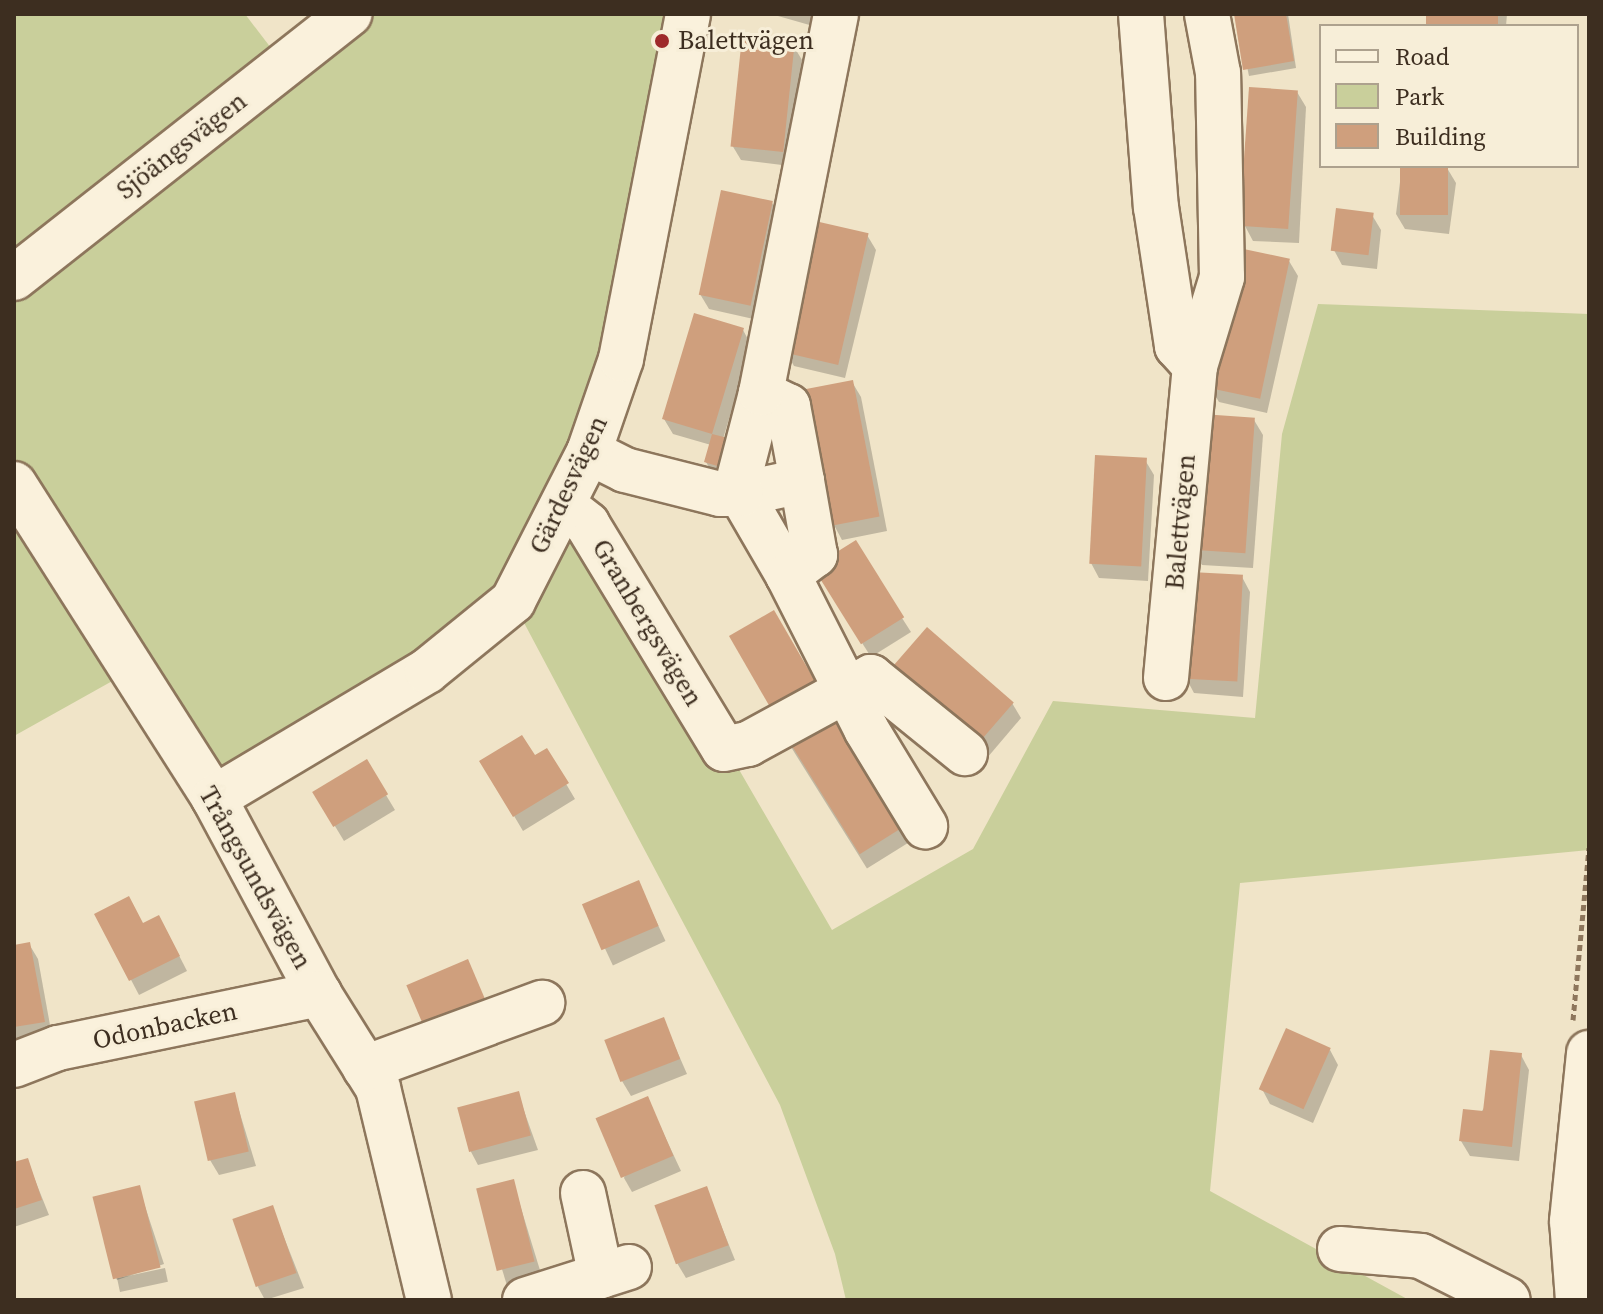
<!DOCTYPE html>
<meta charset="utf-8">
<style>
body{margin:0}
#map{position:relative;width:1603px;height:1314px;overflow:hidden;background:#f0e4c8;font-family:"Source Serif 4",serif}
div>[style]{position:absolute}
.green>*{inset:0;background:#c9cf9b}
.shadow>*{inset:0;background:#0003;transform-origin:0 0}
.building>*{inset:0;background:#cf9f7d;transform-origin:0 0}
.path>*{height:5px;margin-top:-2.5px;transform-origin:0;background:repeating-linear-gradient(90deg,#8d765c 0 6px,transparent 0 10px)}
.roads{filter:drop-shadow(2px 0 #8d765c) drop-shadow(-2px 0 #8d765c) drop-shadow(0 2px #8d765c) drop-shadow(0 -2px #8d765c)}
.minor>*{height:44px;margin:-22px;padding:0 22px;transform-origin:22px;border-radius:22px;background:#faf1dc}
.dots>*{width:22px;height:22px;translate:-50% -50%;box-sizing:border-box;border:4px solid #f7eed8;border-radius:50%}
span{translate:-50% -50%;white-space:nowrap;text-align:center;line-height:1.15;-webkit-text-stroke:6px #f7eed8;paint-order:stroke}
.poi-label{font-size:26px;color:#3d2e20}
.left{translate:0 -50%;text-align:left}
.street-label{font-size:26px;color:#3d2e20}
.frame{position:absolute;inset:0;border:16px solid #3d2e20;pointer-events:none}
.legend{position:absolute;left:1319px;top:24px;width:260px;height:144px;box-sizing:border-box;background:#f7eed8;border:2px solid #ada18e;margin:0;padding:10px 14px;list-style:none;font-size:24px;color:#3d2e20}
.legend li{display:flex;align-items:center;gap:16px;height:40px}
.legend b{width:40px;border:2px solid #ada18e}
</style>
<div id="map">
<div class="green">
<div style="clip-path:polygon(14px 14px,245px 14px,271px 48px,14px 271px)"></div>
<div style="clip-path:polygon(350px 14px,690px 14px,574px 485px,832px 930px,973px 849px,1053px 701px,1255px 718px,1282px 434px,1318px 304px,1589px 314px,1589px 850px,1240px 883px,1210px 1191px,1409px 1300px,846px 1300px,835px 1254px,780px 1105px,513px 602px,214px 798px,132px 670px,14px 736px,14px 278px)"></div>
</div>
<div class="shadow">
<div style="clip-path:polygon(771px 14px,816px 14px,813px 26px)"></div>
<div style="clip-path:polygon(1236px 14px,1288px 14px,1296px 68px,1249px 76px)"></div>
<div style="clip-path:polygon(1459px 14px,1507px 14px,1506px 26px,1427px 26px)"></div>
<div style="clip-path:polygon(793px 45px,802px 60px,790px 166px,741px 160px,732px 145px)"></div>
<div style="clip-path:polygon(1297px 92px,1306px 107px,1299px 243px,1253px 241px,1245px 226px)"></div>
<div style="clip-path:polygon(1402px 166px,1447px 168px,1456px 183px,1449px 234px,1405px 229px,1396px 214px)"></div>
<div style="clip-path:polygon(772px 203px,781px 218px,758px 320px,709px 309px,700px 294px)"></div>
<div style="clip-path:polygon(1372px 215px,1381px 230px,1377px 269px,1342px 265px,1334px 250px)"></div>
<div style="clip-path:polygon(867px 235px,876px 250px,845px 378px,794px 366px,786px 351px)"></div>
<div style="clip-path:polygon(1289px 261px,1298px 276px,1267px 413px,1219px 402px,1210px 387px)"></div>
<div style="clip-path:polygon(743px 330px,751px 345px,723px 439px,728px 474px,710px 469px,706px 462px,711px 445px,673px 434px,664px 419px)"></div>
<div style="clip-path:polygon(852px 382px,861px 397px,887px 531px,842px 540px,834px 525px)"></div>
<div style="clip-path:polygon(1254px 420px,1263px 435px,1253px 568px,1202px 565px,1193px 550px)"></div>
<div style="clip-path:polygon(1145px 460px,1154px 475px,1148px 581px,1099px 578px,1091px 563px)"></div>
<div style="clip-path:polygon(1242px 577px,1250px 592px,1243px 697px,1194px 693px,1186px 678px)"></div>
<div style="clip-path:polygon(824px 583px,902px 618px,911px 632px,871px 657px)"></div>
<div style="clip-path:polygon(902px 685px,1012px 703px,1021px 718px,987px 758px)"></div>
<div style="left:829px;top:706px;width:158px;height:54px;rotate:58deg"></div>
<div style="clip-path:polygon(546px 750px,575px 799px,523px 831px,482px 762px,534px 758px)"></div>
<div style="clip-path:polygon(366px 762px,395px 810px,344px 841px,324px 808px)"></div>
<div style="left:638px;top:882px;width:65px;height:58px;rotate:65deg"></div>
<div style="clip-path:polygon(97px 915px,167px 932px,187px 971px,139px 995px)"></div>
<div style="clip-path:polygon(29px 944px,38px 959px,52px 1036px,14px 1043px,14px 947px)"></div>
<div style="clip-path:polygon(663px 1019px,687px 1074px,631px 1096px,622px 1081px)"></div>
<div style="clip-path:polygon(1330px 1050px,1338px 1065px,1313px 1123px,1270px 1104px,1262px 1089px)"></div>
<div style="clip-path:polygon(1521px 1055px,1529px 1070px,1519px 1161px,1470px 1156px,1461px 1141px)"></div>
<div style="clip-path:polygon(234px 1094px,256px 1166px,219px 1175px,210px 1160px)"></div>
<div style="clip-path:polygon(518px 1094px,538px 1150px,478px 1165px,470px 1150px)"></div>
<div style="clip-path:polygon(647px 1098px,681px 1171px,632px 1192px,624px 1178px)"></div>
<div style="clip-path:polygon(27px 1160px,49px 1215px,14px 1227px,14px 1164px)"></div>
<div style="left:513px;top:1182px;width:98px;height:36px;rotate:73deg"></div>
<div style="clip-path:polygon(139px 1188px,164px 1264px,117px 1280px,116px 1278px)"></div>
<div style="clip-path:polygon(706px 1188px,735px 1260px,686px 1278px,677px 1263px)"></div>
<div style="clip-path:polygon(272px 1207px,304px 1288px,265px 1300px,258px 1287px)"></div>
<div style="left:165px;top:1268px;width:14px;height:49px;rotate:78deg"></div>
</div>
<div class="building">
<div style="clip-path:polygon(1234px 14px,1286px 14px,1294px 61px,1243px 70px)"></div>
<div style="left:1426px;top:14px;width:72px;height:12px"></div>
<div style="left:742px;top:37px;width:53px;height:110px;rotate:6deg"></div>
<div style="left:1249px;top:87px;width:49px;height:139px;rotate:4deg"></div>
<div style="left:1400px;top:166px;width:48px;height:49px"></div>
<div style="left:721px;top:190px;width:53px;height:107px;rotate:12deg"></div>
<div style="left:1336px;top:208px;width:38px;height:43px;rotate:7deg"></div>
<div style="left:815px;top:221px;width:55px;height:135px;rotate:13deg"></div>
<div style="left:1239px;top:248px;width:52px;height:143px;rotate:12deg"></div>
<div style="clip-path:polygon(694px 313px,744px 328px,712px 434px,732px 439px,724px 468px,704px 462px,712px 434px,662px 419px)"></div>
<div style="left:853px;top:380px;width:139px;height:49px;rotate:79deg"></div>
<div style="left:1202px;top:414px;width:53px;height:136px;rotate:4deg"></div>
<div style="left:1095px;top:455px;width:52px;height:109px;rotate:3deg"></div>
<div style="left:856px;top:540px;width:91px;height:51px;rotate:58deg"></div>
<div style="left:1191px;top:572px;width:52px;height:107px;rotate:3deg"></div>
<div style="left:774px;top:610px;width:85px;height:52px;rotate:60deg"></div>
<div style="left:927px;top:627px;width:115px;height:56px;rotate:41deg"></div>
<div style="left:830px;top:703px;width:144px;height:55px;rotate:58deg"></div>
<div style="clip-path:polygon(522px 735px,535px 755px,547px 748px,569px 783px,513px 817px,479px 761px)"></div>
<div style="left:367px;top:759px;width:41px;height:64px;rotate:59deg"></div>
<div style="left:639px;top:880px;width:50px;height:62px;rotate:67deg"></div>
<div style="clip-path:polygon(129px 896px,143px 923px,159px 915px,180px 956px,129px 981px,94px 914px)"></div>
<div style="clip-path:polygon(30px 942px,45px 1022px,14px 1027px,14px 945px)"></div>
<div style="left:468px;top:959px;width:47px;height:67px;rotate:67deg"></div>
<div style="left:664px;top:1017px;width:45px;height:64px;rotate:69deg"></div>
<div style="left:1286px;top:1028px;width:49px;height:67px;rotate:24deg"></div>
<div style="clip-path:polygon(1490px 1050px,1522px 1053px,1512px 1147px,1459px 1141px,1463px 1109px,1483px 1111px)"></div>
<div style="left:519px;top:1091px;width:46px;height:64px;rotate:75deg"></div>
<div style="left:235px;top:1092px;width:61px;height:42px;rotate:77deg"></div>
<div style="left:648px;top:1096px;width:65px;height:57px;rotate:67deg"></div>
<div style="clip-path:polygon(28px 1158px,42px 1200px,14px 1209px,14px 1162px)"></div>
<div style="left:514px;top:1179px;width:85px;height:39px;rotate:76deg"></div>
<div style="left:140px;top:1185px;width:85px;height:49px;rotate:76deg"></div>
<div style="left:707px;top:1186px;width:63px;height:56px;rotate:70deg"></div>
<div style="left:273px;top:1205px;width:72px;height:43px;rotate:71deg"></div>
</div>
<div class="path">
<div style="left:1573px;top:1020px;width:173px;rotate:-84.7deg"></div>
</div>
<div class="roads">
<div class="minor">
<div style="left:1141px;top:14px;width:194px;rotate:85.6deg"></div>
<div style="left:1156px;top:207px;width:141px;rotate:81.4deg"></div>
<div style="left:1177px;top:346px;width:27px;rotate:48deg"></div>
<div style="left:14px;top:278px;width:427px;rotate:-38.2deg"></div>
<div style="left:761px;top:393px;width:30px;rotate:26deg"></div>
<div style="left:788px;top:406px;width:76px;rotate:79.4deg"></div>
<div style="left:802px;top:481px;width:62px;rotate:168deg"></div>
<div style="left:741px;top:494px;width:94px;rotate:59.9deg"></div>
<div style="left:788px;top:575px;width:34px;rotate:-37deg"></div>
<div style="left:815px;top:555px;width:75px;rotate:-100deg"></div>
<div style="left:589px;top:452px;width:40px;rotate:26.6deg"></div>
<div style="left:625px;top:470px;width:98px;rotate:14.2deg"></div>
<div style="left:720px;top:494px;width:21px"></div>
<div style="left:741px;top:494px;width:12px;rotate:-104deg"></div>
<div style="left:738px;top:482px;width:92px;rotate:-75.5deg"></div>
<div style="left:761px;top:393px;width:386px;rotate:-78.8deg"></div>
<div style="left:14px;top:484px;width:372px;rotate:57.5deg"></div>
<div style="left:214px;top:798px;width:222px;rotate:61.8deg"></div>
<div style="left:319px;top:994px;width:111px;rotate:57.9deg"></div>
<div style="left:378px;top:1088px;width:218px;rotate:76.5deg"></div>
<div style="left:563px;top:505px;width:31px;rotate:38deg"></div>
<div style="left:587px;top:524px;width:263px;rotate:58.7deg"></div>
<div style="left:724px;top:749px;width:25px;rotate:-12deg"></div>
<div style="left:748px;top:744px;width:140px;rotate:-28.6deg"></div>
<div style="left:871px;top:677px;width:121px;rotate:39deg"></div>
<div style="left:788px;top:575px;width:173px;rotate:63.1deg"></div>
<div style="left:866px;top:729px;width:114px;rotate:58.7deg"></div>
<div style="left:1166px;top:678px;width:313px;rotate:-84.7deg"></div>
<div style="left:1195px;top:366px;width:93px;rotate:-73.1deg"></div>
<div style="left:1222px;top:277px;width:204px;rotate:-91.1deg"></div>
<div style="left:1218px;top:73px;width:60px;rotate:-100.6deg"></div>
<div style="left:214px;top:798px;width:248px;rotate:-30.8deg"></div>
<div style="left:427px;top:671px;width:111px;rotate:-39.1deg"></div>
<div style="left:513px;top:601px;width:167px;rotate:-63deg"></div>
<div style="left:589px;top:452px;width:98px;rotate:-71deg"></div>
<div style="left:621px;top:359px;width:351px;rotate:-79deg"></div>
<div style="left:14px;top:1065px;width:47px;rotate:-21.1deg"></div>
<div style="left:58px;top:1048px;width:267px;rotate:-11.7deg"></div>
<div style="left:365px;top:1068px;width:189px;rotate:-20.2deg"></div>
<div style="left:583px;top:1193px;width:85px;rotate:77.8deg"></div>
<div style="left:1340px;top:1249px;width:81px;rotate:4.9deg"></div>
<div style="left:1421px;top:1256px;width:97px;rotate:26.8deg"></div>
<div style="left:525px;top:1300px;width:109px;rotate:-17.6deg"></div>
<div style="left:1578px;top:1300px;width:79px;rotate:-94.3deg"></div>
<div style="left:1572px;top:1221px;width:169px;rotate:-84.2deg"></div>
</div>
</div>
<div class="dots">
<div style="left:662px;top:41px;background:#9e2a2b"></div>
</div>
<div class="poi-label">
<span class="left" style="left:678px;top:41px">Balettvägen</span>
</div>
<div class="street-label">
<span style="left:182px;top:146px;rotate:-38deg">Sjöängsvägen</span>
<span style="left:569px;top:485px;rotate:-65deg">Gärdesvägen</span>
<span style="left:1181px;top:522px;rotate:-85deg">Balettvägen</span>
<span style="left:647px;top:623px;rotate:59deg">Granbergsvägen</span>
<span style="left:255px;top:878px;rotate:61deg">Trångsundsvägen</span>
<span style="left:165px;top:1026px;rotate:-12deg">Odonbacken</span>
</div>
<div class="frame"></div>
<ul class="legend">
<li><b style="height:10px;background:#faf1dc"></b>Road</li>
<li><b style="height:22px;background:#c9cf9b"></b>Park</li>
<li><b style="height:22px;background:#cf9f7d"></b>Building</li>
</ul>
</div>
